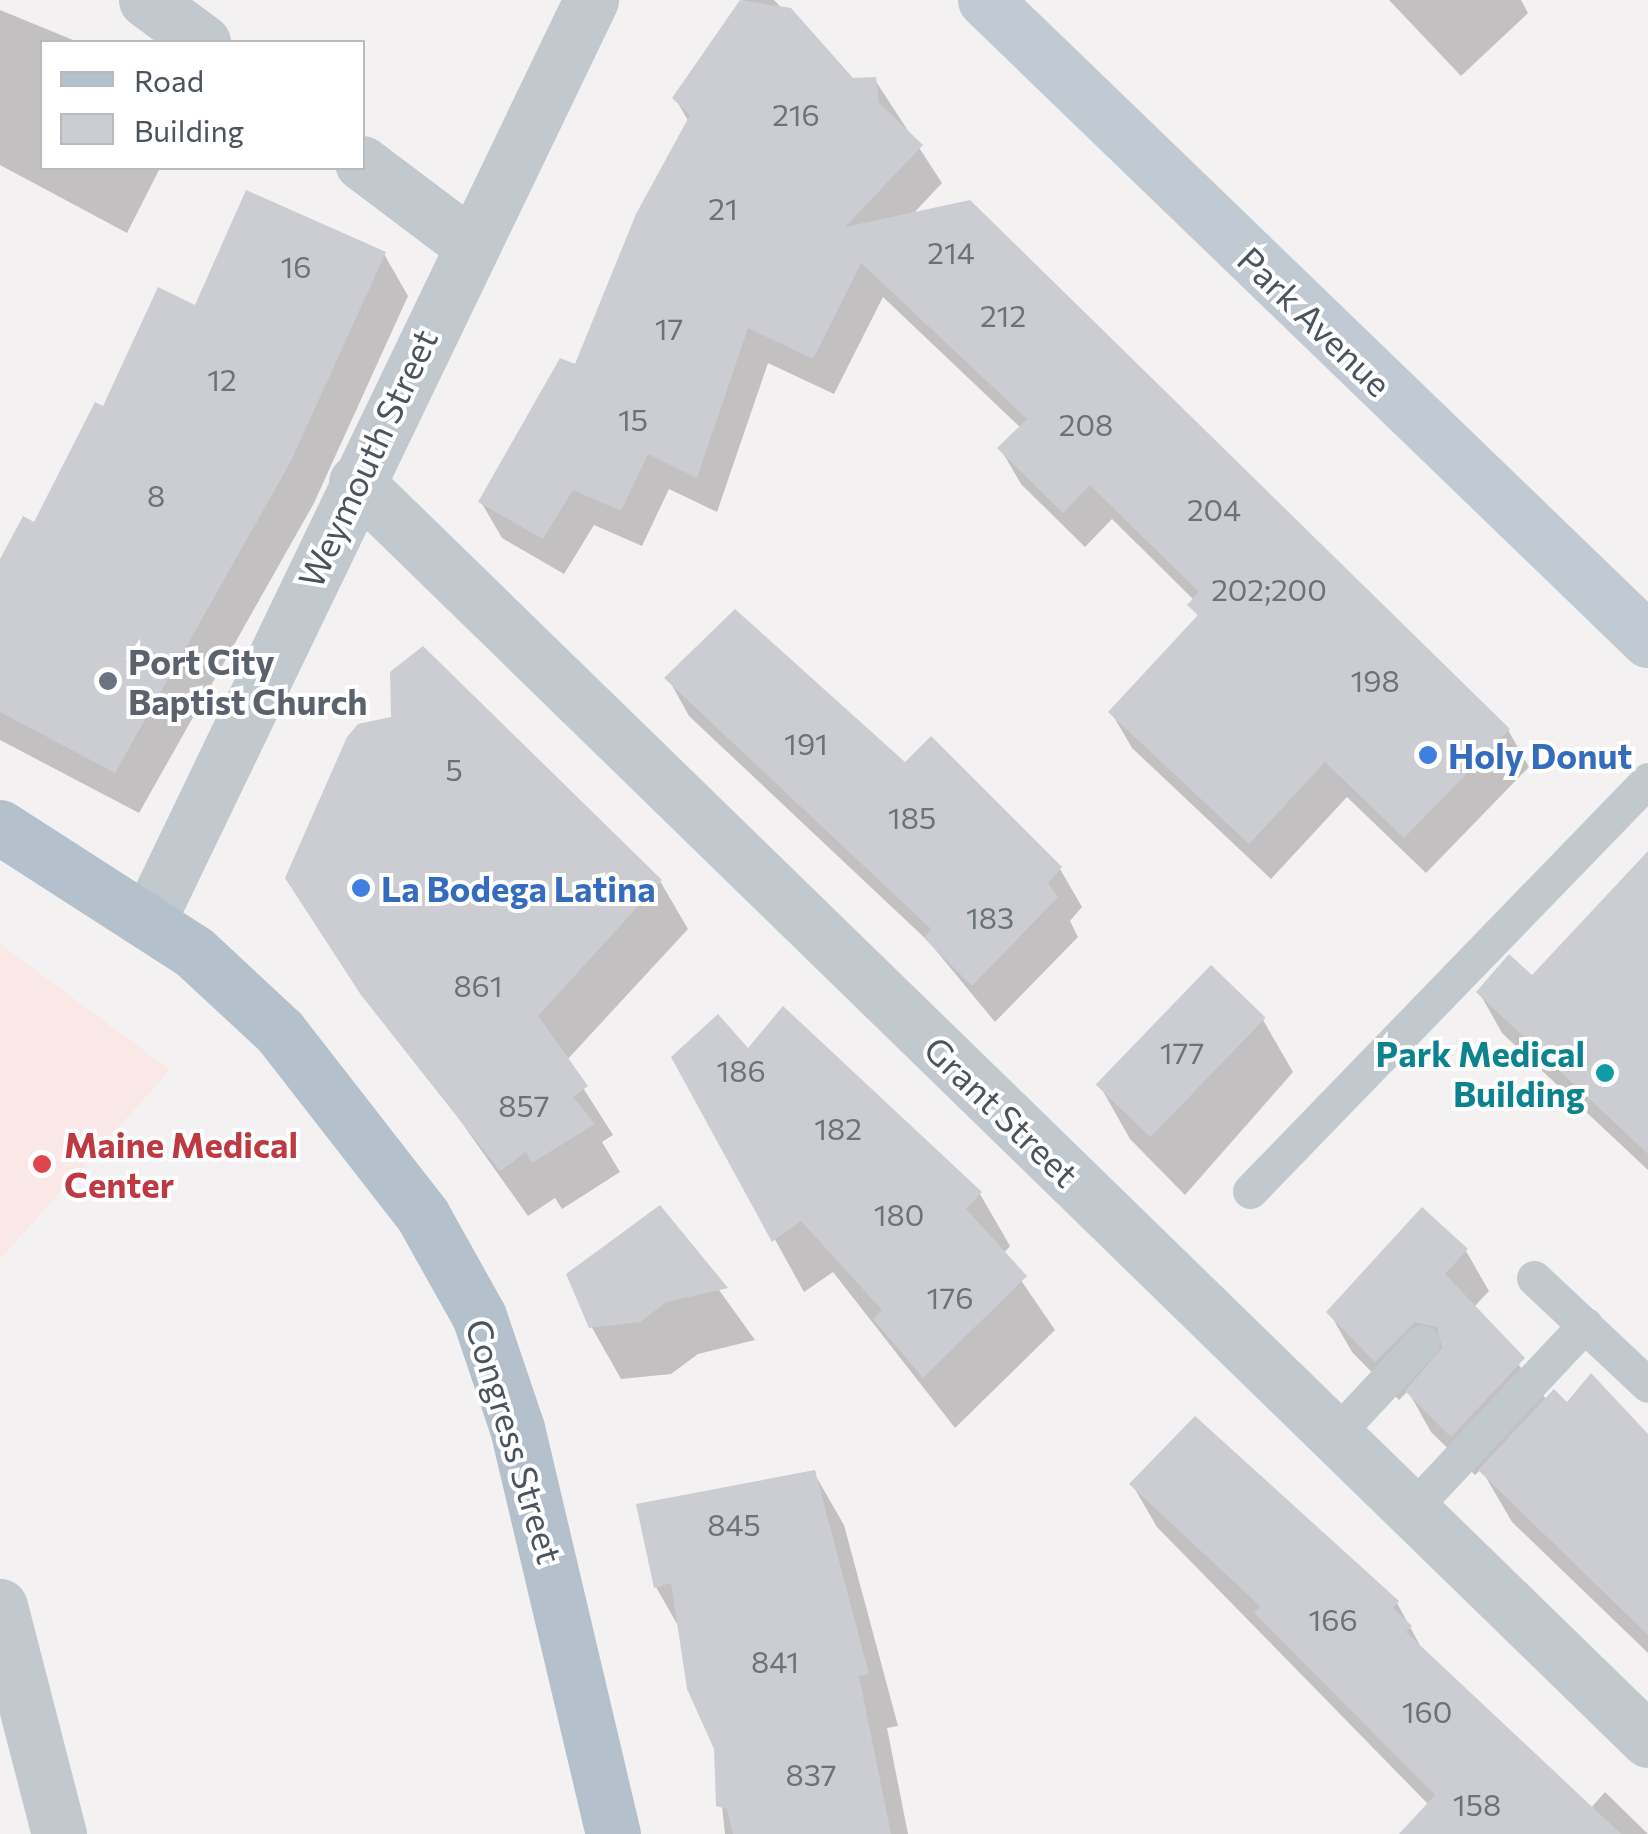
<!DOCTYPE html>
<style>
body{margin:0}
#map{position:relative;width:1648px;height:1834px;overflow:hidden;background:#f3f1f1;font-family:Commissioner,sans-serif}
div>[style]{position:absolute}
.medical>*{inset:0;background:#f9e8e5}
.shadow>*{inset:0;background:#0003}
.building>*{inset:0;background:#cccdd3;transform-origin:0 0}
.service>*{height:35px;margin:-17.5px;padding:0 17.5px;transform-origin:17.5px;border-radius:17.5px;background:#c1c8ce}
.minor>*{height:55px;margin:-27.5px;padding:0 27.5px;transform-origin:27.5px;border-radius:27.5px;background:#c1c8ce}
.secondary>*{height:55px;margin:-27.5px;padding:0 27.5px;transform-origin:27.5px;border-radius:27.5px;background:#c1c9d2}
.primary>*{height:55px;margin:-27.5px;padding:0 27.5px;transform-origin:27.5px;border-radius:27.5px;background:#b4c0cc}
.dots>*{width:28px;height:28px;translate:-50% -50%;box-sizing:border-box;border:5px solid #fff;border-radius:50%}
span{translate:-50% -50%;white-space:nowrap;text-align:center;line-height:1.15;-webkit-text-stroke:8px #fff;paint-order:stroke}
.number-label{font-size:30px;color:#6b727a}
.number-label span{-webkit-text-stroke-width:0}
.street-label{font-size:35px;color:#4b545d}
.worship-label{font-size:35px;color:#5b616d;font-weight:700}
.left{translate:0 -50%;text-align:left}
.shop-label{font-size:35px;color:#366cbe;font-weight:700}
.culture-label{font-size:35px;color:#0d838f;font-weight:700}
.right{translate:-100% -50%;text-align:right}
.health-label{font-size:35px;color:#be3a42;font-weight:700}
.legend{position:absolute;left:40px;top:40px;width:325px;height:130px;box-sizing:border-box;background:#fff;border:2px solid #b7bbbe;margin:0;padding:12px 18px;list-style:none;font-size:30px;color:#4b545d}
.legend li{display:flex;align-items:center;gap:20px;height:50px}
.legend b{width:50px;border:2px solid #b7bbbe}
</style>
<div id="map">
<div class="medical">
<div style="clip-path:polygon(0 944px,170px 1070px,0 1259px)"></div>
</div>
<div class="shadow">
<div style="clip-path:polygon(743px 0,774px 0,852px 81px,875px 80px,942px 183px,912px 215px,1508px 730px,1529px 767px,1426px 873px,1347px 797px,1271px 879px,1132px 748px,1111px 712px,1198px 619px,1195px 601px,1112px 519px,1085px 547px,1021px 484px,1000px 448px,1021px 428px,883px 297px,834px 394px,768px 363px,717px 512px,669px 489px,642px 546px,594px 525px,564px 574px,502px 538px,481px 502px,577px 368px,689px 122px,675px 98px)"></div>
<div style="clip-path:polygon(1389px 0,1521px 0,1528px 13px,1461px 76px)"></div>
<div style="clip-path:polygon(0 10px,78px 42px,42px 42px,42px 168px,160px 168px,127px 233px,0 165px)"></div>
<div style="clip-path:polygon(384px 254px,408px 296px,314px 503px,139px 813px,0 740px,0 565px,35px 526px,104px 409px,196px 308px)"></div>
<div style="clip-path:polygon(668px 678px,905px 766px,1060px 869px,1082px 907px,1070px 921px,1078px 937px,995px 1022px,929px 942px,689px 716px)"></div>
<div style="clip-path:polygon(288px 878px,660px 881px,688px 929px,566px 1061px,613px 1135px,602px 1142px,620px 1172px,562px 1209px,555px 1198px,528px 1216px)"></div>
<div style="clip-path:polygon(1648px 891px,1648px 1170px,1502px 1033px,1479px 992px,1532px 979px)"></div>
<div style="clip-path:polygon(1263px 1020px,1293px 1072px,1185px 1195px,1130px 1139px,1100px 1086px)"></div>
<div style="clip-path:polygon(748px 1052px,980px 1194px,1010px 1246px,1003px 1254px,1055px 1330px,955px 1428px,833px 1272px,804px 1292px,674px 1057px)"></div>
<div style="clip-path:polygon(660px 1208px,755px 1340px,698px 1354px,671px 1374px,621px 1379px,591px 1326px)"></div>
<div style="clip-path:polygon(1466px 1251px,1489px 1291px,1473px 1308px,1547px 1400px,1648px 1438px,1648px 1653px,1512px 1522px,1481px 1469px,1475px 1475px,1431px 1432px,1408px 1391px,1399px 1400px,1352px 1352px,1329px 1312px)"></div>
<div style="clip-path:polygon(814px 1473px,844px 1525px,898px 1726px,887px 1728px,908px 1834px,725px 1834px,716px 1749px,681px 1631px,656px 1587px,639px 1506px)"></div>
<div style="clip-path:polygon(1132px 1484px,1397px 1603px,1423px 1651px,1492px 1721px,1590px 1809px,1605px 1792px,1648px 1834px,1402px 1834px,1429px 1805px,1157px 1527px)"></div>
</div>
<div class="building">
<div style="clip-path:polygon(740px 0,791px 8px,853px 78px,876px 77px,879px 103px,923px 145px,845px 227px,970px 200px,1510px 729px,1404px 838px,1325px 762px,1249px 844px,1108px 712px,1198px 615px,1187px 605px,1199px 592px,1090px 485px,1063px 513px,997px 448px,1027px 419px,861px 263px,813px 359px,748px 328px,697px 478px,648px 454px,621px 511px,573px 490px,543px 539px,478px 502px,560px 358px,575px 364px,636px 214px,690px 115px,672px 98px)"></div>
<div style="clip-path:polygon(246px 190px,386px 252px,291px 461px,115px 773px,0 712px,0 559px,23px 516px,34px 522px,95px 402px,103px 406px,158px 287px,195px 305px)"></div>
<div style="clip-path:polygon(735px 609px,905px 762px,931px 736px,1062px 867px,1048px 883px,1058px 897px,972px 986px,924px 938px,931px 929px,664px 678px)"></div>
<div style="clip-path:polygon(423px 646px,662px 880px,538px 1016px,588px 1086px,573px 1097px,595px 1124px,532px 1163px,526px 1152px,500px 1171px,361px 995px,285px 878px,347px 737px,358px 724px,391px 717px,390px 672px)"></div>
<div style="clip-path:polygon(1648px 851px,1648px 1154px,1476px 992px,1509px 954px,1532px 975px)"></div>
<div style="left:1211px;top:965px;width:76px;height:166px;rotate:44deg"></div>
<div style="clip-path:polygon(783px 1006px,982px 1192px,966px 1209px,1027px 1276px,923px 1378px,873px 1319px,882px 1310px,801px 1221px,772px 1242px,671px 1057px,718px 1014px,748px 1048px)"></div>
<div style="clip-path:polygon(660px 1205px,728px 1288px,667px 1302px,640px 1322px,589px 1328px,566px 1274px)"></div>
<div style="clip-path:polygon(1422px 1207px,1468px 1249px,1445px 1274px,1525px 1358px,1451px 1437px,1405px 1391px,1442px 1348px,1437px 1327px,1415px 1322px,1375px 1362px,1326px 1312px)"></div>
<div style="clip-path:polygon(1591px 1373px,1648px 1434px,1648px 1635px,1478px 1470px,1554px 1389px,1567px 1402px)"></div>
<div style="clip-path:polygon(1195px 1416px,1399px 1601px,1393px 1608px,1412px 1626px,1406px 1632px,1621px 1834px,1399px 1834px,1435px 1795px,1254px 1613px,1260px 1606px,1129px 1484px)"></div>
<div style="clip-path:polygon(815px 1470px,869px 1674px,859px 1676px,891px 1834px,733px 1834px,727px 1809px,716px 1806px,714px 1749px,687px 1689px,671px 1583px,654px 1588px,636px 1504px)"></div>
</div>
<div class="service">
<div style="left:1250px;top:1191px;width:572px;rotate:-45.92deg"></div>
<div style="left:1534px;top:1278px;width:156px;rotate:43.2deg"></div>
<div style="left:1335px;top:1435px;width:127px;rotate:-46.9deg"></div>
<div style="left:1412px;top:1509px;width:253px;rotate:-46.8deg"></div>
</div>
<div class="minor">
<div style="left:146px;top:0;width:71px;rotate:36.4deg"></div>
<div style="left:362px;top:163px;width:133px;rotate:37deg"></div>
<div style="left:356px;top:482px;width:1803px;rotate:44.24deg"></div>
<div style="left:149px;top:919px;width:1020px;rotate:-64.31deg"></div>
<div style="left:0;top:1606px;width:236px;rotate:75.5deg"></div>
</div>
<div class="secondary">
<div style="left:985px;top:0;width:922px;rotate:43.99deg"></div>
</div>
<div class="primary">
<div style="left:0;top:827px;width:231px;rotate:32.8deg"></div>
<div style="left:194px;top:952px;width:117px;rotate:42.9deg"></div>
<div style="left:280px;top:1032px;width:233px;rotate:52.1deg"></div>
<div style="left:423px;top:1216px;width:115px;rotate:60.8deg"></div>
<div style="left:479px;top:1316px;width:118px;rotate:71.3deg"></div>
<div style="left:517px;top:1428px;width:417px;rotate:76.7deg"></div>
</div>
<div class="dots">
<div style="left:108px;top:681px;background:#6b7280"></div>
<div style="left:1428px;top:755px;background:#3f7fe0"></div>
<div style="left:361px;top:888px;background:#3f7fe0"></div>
<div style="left:1605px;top:1073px;background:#0f9aa8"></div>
<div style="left:42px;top:1164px;background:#e0444e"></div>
</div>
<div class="number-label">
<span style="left:796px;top:114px">216</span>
<span style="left:723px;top:208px">21</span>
<span style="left:951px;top:252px">214</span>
<span style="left:296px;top:266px">16</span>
<span style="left:1003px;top:315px">212</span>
<span style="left:669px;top:328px">17</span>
<span style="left:222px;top:379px">12</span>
<span style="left:633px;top:419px">15</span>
<span style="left:1086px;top:424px">208</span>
<span style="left:156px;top:495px">8</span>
<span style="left:1214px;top:509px">204</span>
<span style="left:1269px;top:589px">202;200</span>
<span style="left:1375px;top:680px">198</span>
<span style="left:806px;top:743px">191</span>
<span style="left:454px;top:769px">5</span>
<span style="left:912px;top:817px">185</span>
<span style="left:990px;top:917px">183</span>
<span style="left:478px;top:985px">861</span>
<span style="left:1182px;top:1052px">177</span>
<span style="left:741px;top:1070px">186</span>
<span style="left:524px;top:1105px">857</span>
<span style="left:838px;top:1128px">182</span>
<span style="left:899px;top:1214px">180</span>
<span style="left:950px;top:1297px">176</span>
<span style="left:734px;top:1524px">845</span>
<span style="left:1333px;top:1619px">166</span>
<span style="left:775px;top:1661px">841</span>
<span style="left:1427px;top:1711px">160</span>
<span style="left:811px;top:1774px">837</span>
<span style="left:1477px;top:1804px">158</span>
</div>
<div class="street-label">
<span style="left:1315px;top:321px;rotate:44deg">Park Avenue</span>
<span style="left:367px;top:458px;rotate:-65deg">Weymouth Street</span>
<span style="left:1002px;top:1111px;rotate:44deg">Grant Street</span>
<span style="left:515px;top:1441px;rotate:73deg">Congress Street</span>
</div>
<div class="worship-label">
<span class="left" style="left:128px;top:681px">Port City<br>Baptist Church</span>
</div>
<div class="shop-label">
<span class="left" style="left:1448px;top:755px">Holy Donut</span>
<span class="left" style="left:381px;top:888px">La Bodega Latina</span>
</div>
<div class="culture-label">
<span class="right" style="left:1585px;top:1073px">Park Medical<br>Building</span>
</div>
<div class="health-label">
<span class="left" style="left:64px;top:1164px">Maine Medical<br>Center</span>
</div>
<ul class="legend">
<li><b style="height:12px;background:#b4c0cc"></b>Road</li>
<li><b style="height:28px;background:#cccdd3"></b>Building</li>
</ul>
</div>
